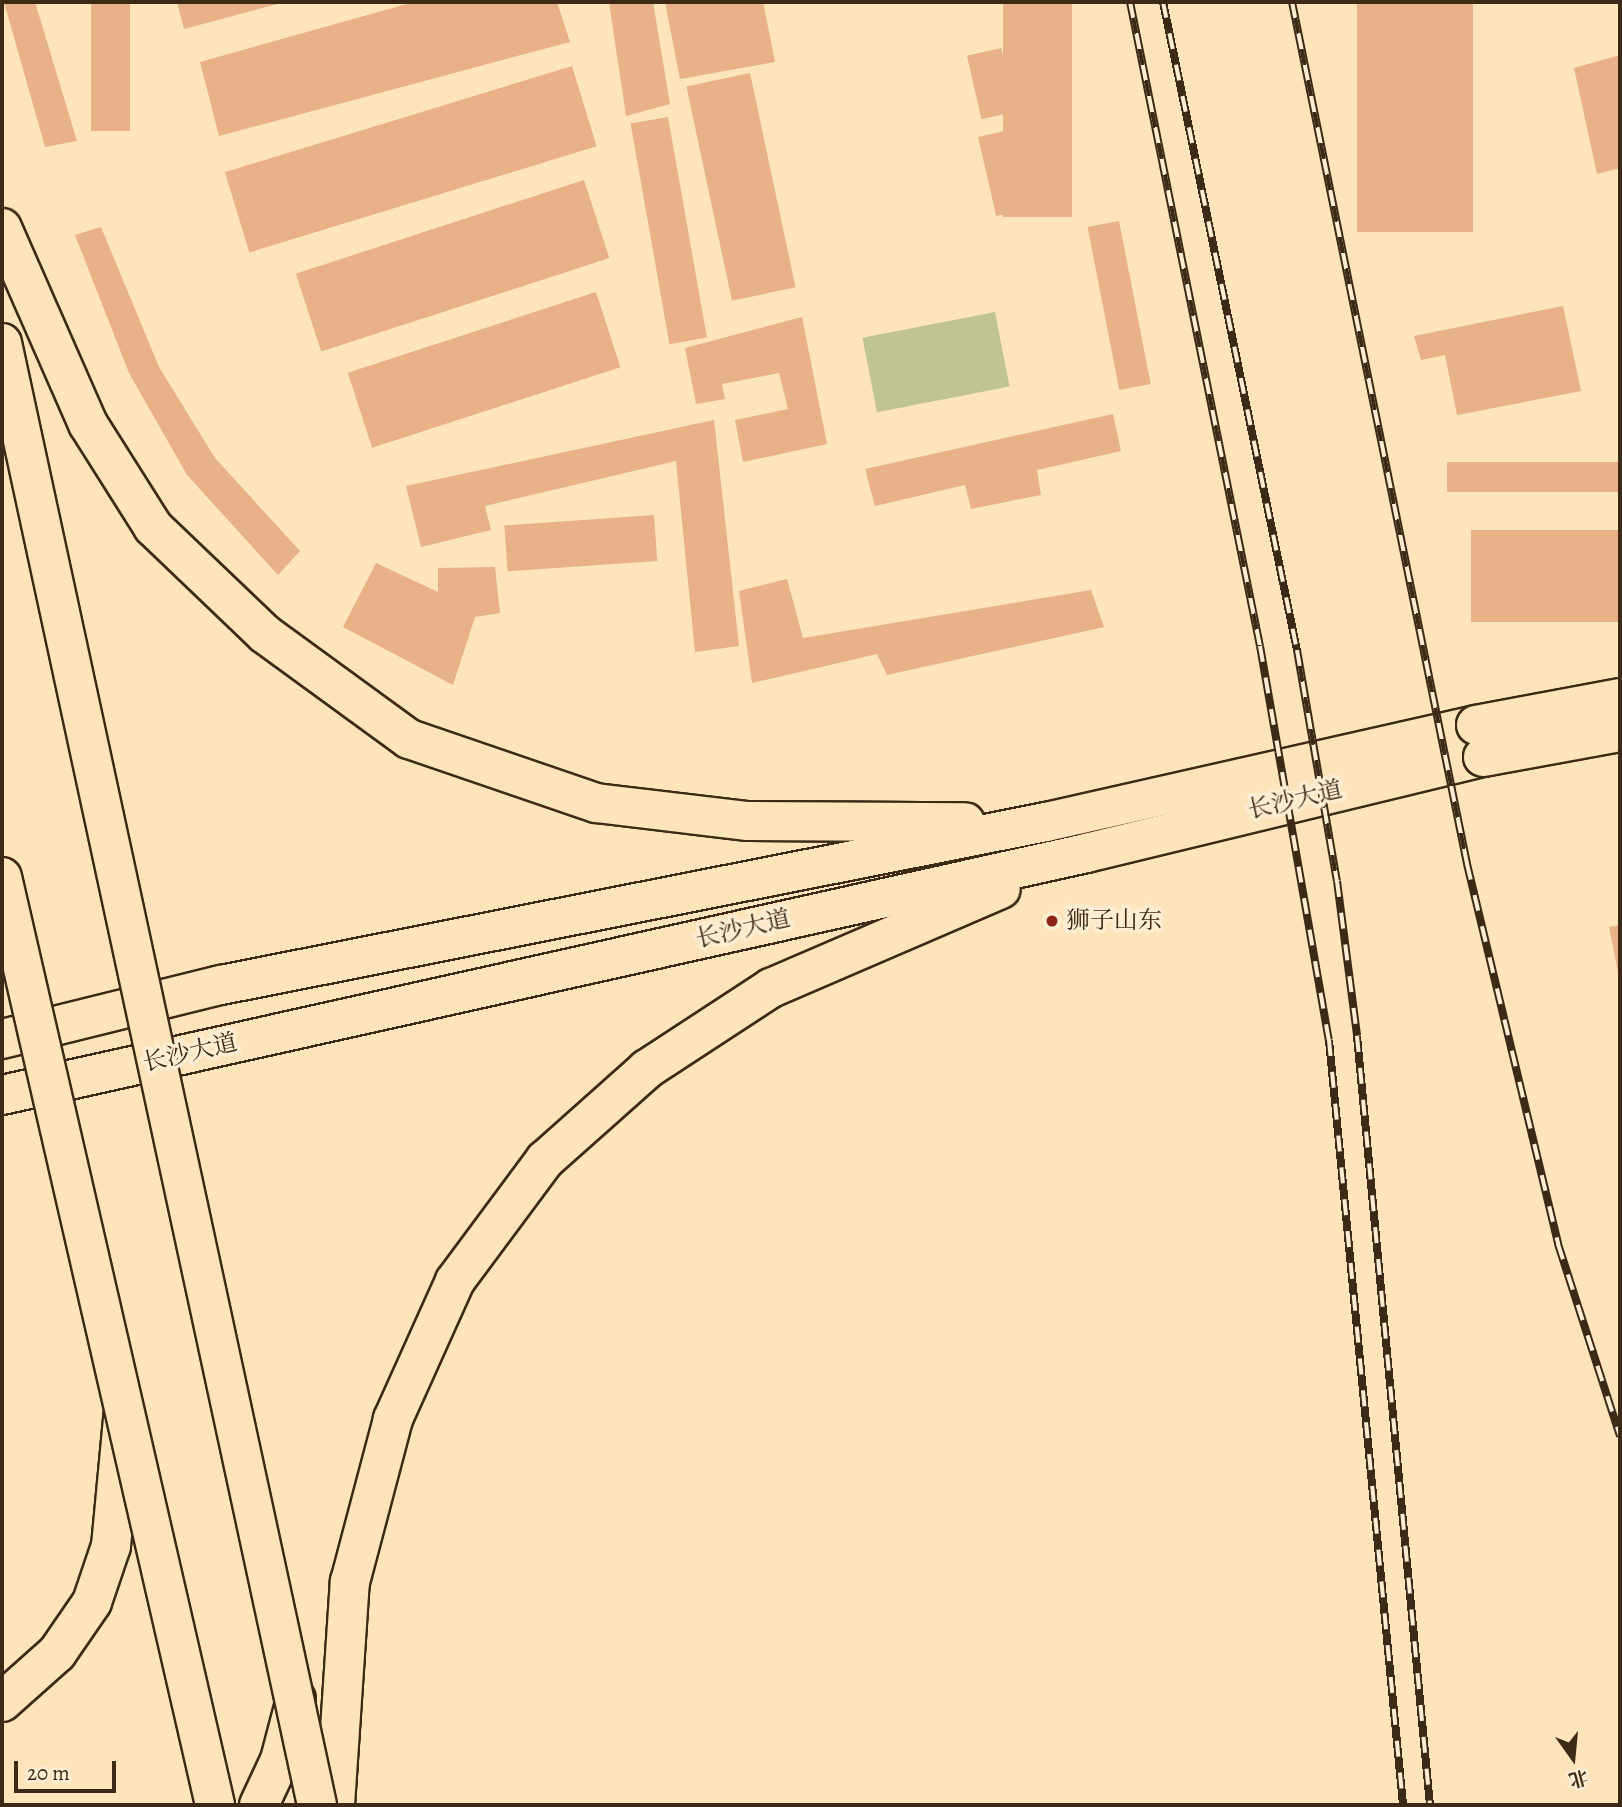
<!DOCTYPE html>
<meta charset="utf-8">
<style>
body{margin:0}
#map{position:relative;width:1622px;height:1807px;overflow:hidden;background:#fde4ba;font-family:Alegreya,"Noto Serif SC",serif}
div>[style]{position:absolute}
.green>*{inset:0;background:#bfc490;transform-origin:0 0}
.building>*{inset:0;background:#e8b187;transform-origin:0 0}
.roads{filter:drop-shadow(2px 0 #3c2a16) drop-shadow(-2px 0 #3c2a16) drop-shadow(0 2px #3c2a16) drop-shadow(0 -2px #3c2a16)}
.primary>*{height:38px;margin:-19px;padding:0 19px;transform-origin:19px;border-radius:19px;background:#fde4ba}
.trunk>*{height:38px;margin:-19px;padding:0 19px;transform-origin:19px;border-radius:19px;background:#fde4ba}
.rail>*{height:8px;margin-top:-4px;transform-origin:0;background:repeating-linear-gradient(90deg,#feedd2 0 16px,#3c2a16 0 32px);box-sizing:border-box;border-block:2px solid #3c2a16}
.bridges{filter:drop-shadow(2px 0 #3c2a16) drop-shadow(-2px 0 #3c2a16) drop-shadow(0 2px #3c2a16) drop-shadow(0 -2px #3c2a16)}
.primary-bridge>*{height:38px;margin:-19px;padding:0 19px;transform-origin:19px;border-radius:19px;background:#fde4ba}
.trunk-bridge>*{height:38px;margin:-19px;padding:0 19px;transform-origin:19px;border-radius:19px;background:#fde4ba}
.dots>*{width:19px;height:19px;translate:-50% -50%;box-sizing:border-box;border:4px solid #feedd2;border-radius:50%}
span{translate:-50% -50%;white-space:nowrap;text-align:center;line-height:1.15;-webkit-text-stroke:7px #feedd2;paint-order:stroke}
.street-label{font-size:24px;color:#3c2a16}
.poi-label{font-size:24px;color:#3c2a16}
.left{translate:0 -50%;text-align:left}
.frame{position:absolute;inset:0;border:4px solid #3c2a16;pointer-events:none}
.north{position:absolute;left:1538px;top:1723px;width:70px;height:70px;-webkit-text-stroke:5px #feedd2;paint-order:stroke;rotate:165deg;font-size:19px;font-weight:700;line-height:28px;text-align:center;color:#3c2a16}
.north::after{content:'';display:block;margin:auto;width:24px;height:32px;background:#3c2a16;clip-path:polygon(50% 0,100% 100%,50% 72%,0 100%)}
.scale{position:absolute;left:14px;top:1761px;width:102px;height:32px;box-sizing:border-box;border:4px solid #3c2a16;border-top:0;padding-left:9px;font-size:21px;line-height:24px;white-space:nowrap;color:#3c2a16;-webkit-text-stroke:5px #feedd2;paint-order:stroke}
</style>
<div id="map">
<div class="green">
<div style="left:995px;top:312px;width:76px;height:135px;rotate:79deg"></div>
</div>
<div class="building">
<div style="clip-path:polygon(4px 2px,35px 2px,77px 141px,45px 147px)"></div>
<div style="left:91px;top:2px;width:39px;height:129px"></div>
<div style="clip-path:polygon(177px 2px,281px 2px,281px 3px,184px 29px)"></div>
<div style="clip-path:polygon(414px 2px,557px 2px,570px 42px,219px 136px,200px 62px)"></div>
<div style="clip-path:polygon(609px 2px,653px 2px,670px 104px,626px 116px)"></div>
<div style="clip-path:polygon(665px 2px,763px 2px,775px 62px,680px 79px)"></div>
<div style="left:1003px;top:2px;width:69px;height:215px"></div>
<div style="left:1357px;top:2px;width:116px;height:230px"></div>
<div style="left:1001px;top:48px;width:65px;height:35px;rotate:77deg"></div>
<div style="clip-path:polygon(1620px 55px,1620px 168px,1597px 174px,1574px 68px)"></div>
<div style="left:572px;top:66px;width:84px;height:363px;rotate:73deg"></div>
<div style="left:750px;top:73px;width:219px;height:65px;rotate:78deg"></div>
<div style="left:668px;top:117px;width:224px;height:38px;rotate:80deg"></div>
<div style="left:1017px;top:128px;width:81px;height:40px;rotate:77deg"></div>
<div style="left:584px;top:180px;width:82px;height:303px;rotate:72deg"></div>
<div style="left:1119px;top:221px;width:166px;height:32px;rotate:79deg"></div>
<div style="clip-path:polygon(101px 227px,159px 367px,215px 458px,300px 551px,278px 575px,187px 475px,129px 373px,75px 235px)"></div>
<div style="left:596px;top:292px;width:79px;height:261px;rotate:72deg"></div>
<div style="clip-path:polygon(1563px 306px,1581px 391px,1457px 415px,1445px 355px,1421px 360px,1414px 336px)"></div>
<div style="clip-path:polygon(802px 317px,827px 444px,743px 462px,735px 420px,788px 409px,779px 373px,722px 384px,725px 399px,696px 404px,685px 348px)"></div>
<div style="clip-path:polygon(1113px 414px,1121px 451px,1037px 470px,1041px 495px,971px 509px,965px 485px,875px 506px,865px 469px)"></div>
<div style="clip-path:polygon(714px 420px,739px 646px,695px 652px,676px 461px,485px 506px,491px 530px,421px 547px,406px 486px)"></div>
<div style="left:1620px;top:462px;width:30px;height:173px;rotate:90deg"></div>
<div style="left:654px;top:515px;width:46px;height:150px;rotate:86deg"></div>
<div style="left:1620px;top:530px;width:92px;height:149px;rotate:90deg"></div>
<div style="clip-path:polygon(376px 563px,438px 592px,438px 568px,495px 567px,500px 613px,475px 617px,453px 685px,343px 627px)"></div>
<div style="clip-path:polygon(787px 579px,803px 638px,1091px 590px,1104px 627px,887px 675px,877px 654px,752px 683px,739px 591px)"></div>
<div style="clip-path:polygon(1620px 925px,1620px 977px,1619px 977px,1609px 927px)"></div>
</div>
<div class="roads">
<div class="primary">
<div style="left:2px;top:228px;width:214px;rotate:66.3deg"></div>
<div style="left:88px;top:424px;width:122px;rotate:57.7deg"></div>
<div style="left:153px;top:527px;width:155px;rotate:43.7deg"></div>
<div style="left:265px;top:634px;width:178px;rotate:36.1deg"></div>
<div style="left:409px;top:739px;width:198px;rotate:18.9deg"></div>
<div style="left:596px;top:803px;width:153px;rotate:6.8deg"></div>
<div style="left:748px;top:821px;width:217px;rotate:0.3deg"></div>
<div style="left:2px;top:1039px;width:226px;rotate:-13.9deg"></div>
<div style="left:221px;top:985px;width:841px;rotate:-11.18deg"></div>
<div style="left:1046px;top:822px;width:441px;rotate:-12.7deg"></div>
<div style="left:2px;top:1095px;width:1111px;rotate:-12.58deg"></div>
<div style="left:1086px;top:853px;width:408px;rotate:-13.6deg"></div>
<div style="left:335px;top:1805px;width:224px;rotate:-86.2deg"></div>
<div style="left:350px;top:1582px;width:169px;rotate:-75.2deg"></div>
<div style="left:393px;top:1419px;width:151px;rotate:-65.8deg"></div>
<div style="left:455px;top:1281px;width:151px;rotate:-53.4deg"></div>
<div style="left:545px;top:1160px;width:137px;rotate:-41.7deg"></div>
<div style="left:647px;top:1069px;width:148px;rotate:-33.2deg"></div>
<div style="left:771px;top:988px;width:250px;rotate:-23.3deg"></div>
</div>
<div class="trunk">
<div style="left:2px;top:1702px;width:74px;rotate:-41.7deg"></div>
<div style="left:57px;top:1653px;width:62px;rotate:-55.5deg"></div>
<div style="left:92px;top:1602px;width:59px;rotate:-71.3deg"></div>
<div style="left:111px;top:1546px;width:129px;rotate:-84.6deg"></div>
<div style="left:259px;top:1805px;width:50px;rotate:-65deg"></div>
<div style="left:280px;top:1760px;width:63px;rotate:-75.3deg"></div>
</div>
</div>
<div class="rail">
<div style="left:1130px;top:2px;width:657px;rotate:78.59deg"></div>
<div style="left:1260px;top:646px;width:400px;rotate:80.1deg"></div>
<div style="left:1329px;top:1040px;width:769px;rotate:84.47deg"></div>
<div style="left:1163px;top:2px;width:662px;rotate:78.32deg"></div>
<div style="left:1297px;top:650px;width:234px;rotate:80.2deg"></div>
<div style="left:1337px;top:881px;width:156px;rotate:82.6deg"></div>
<div style="left:1357px;top:1036px;width:772px;rotate:84.58deg"></div>
<div style="left:1292px;top:2px;width:880px;rotate:78.52deg"></div>
<div style="left:1467px;top:864px;width:391px;rotate:76.5deg"></div>
<div style="left:1558px;top:1244px;width:202px;rotate:72.1deg"></div>
</div>
<div class="bridges">
<div class="primary-bridge">
<div style="left:1476px;top:725px;width:147px;rotate:-10.6deg"></div>
<div style="left:1483px;top:757px;width:139px;rotate:-10.3deg"></div>
</div>
<div class="trunk-bridge">
<div style="left:2px;top:343px;width:1496px;rotate:77.84deg"></div>
<div style="left:2px;top:877px;width:952px;rotate:77.07deg"></div>
</div>
</div>
<div class="dots">
<div style="left:1052px;top:921px;background:#8f2418"></div>
</div>
<div class="street-label">
<span style="left:1295px;top:800px;rotate:-13deg">长沙大道</span>
<span style="left:743px;top:929px;rotate:-13deg">长沙大道</span>
<span style="left:190px;top:1053px;rotate:-13deg">长沙大道</span>
</div>
<div class="poi-label">
<span class="left" style="left:1066px;top:921px">狮子山东</span>
</div>
<div class="frame"></div>
<div class="north">北</div>
<div class="scale">20 m</div>
</div>
